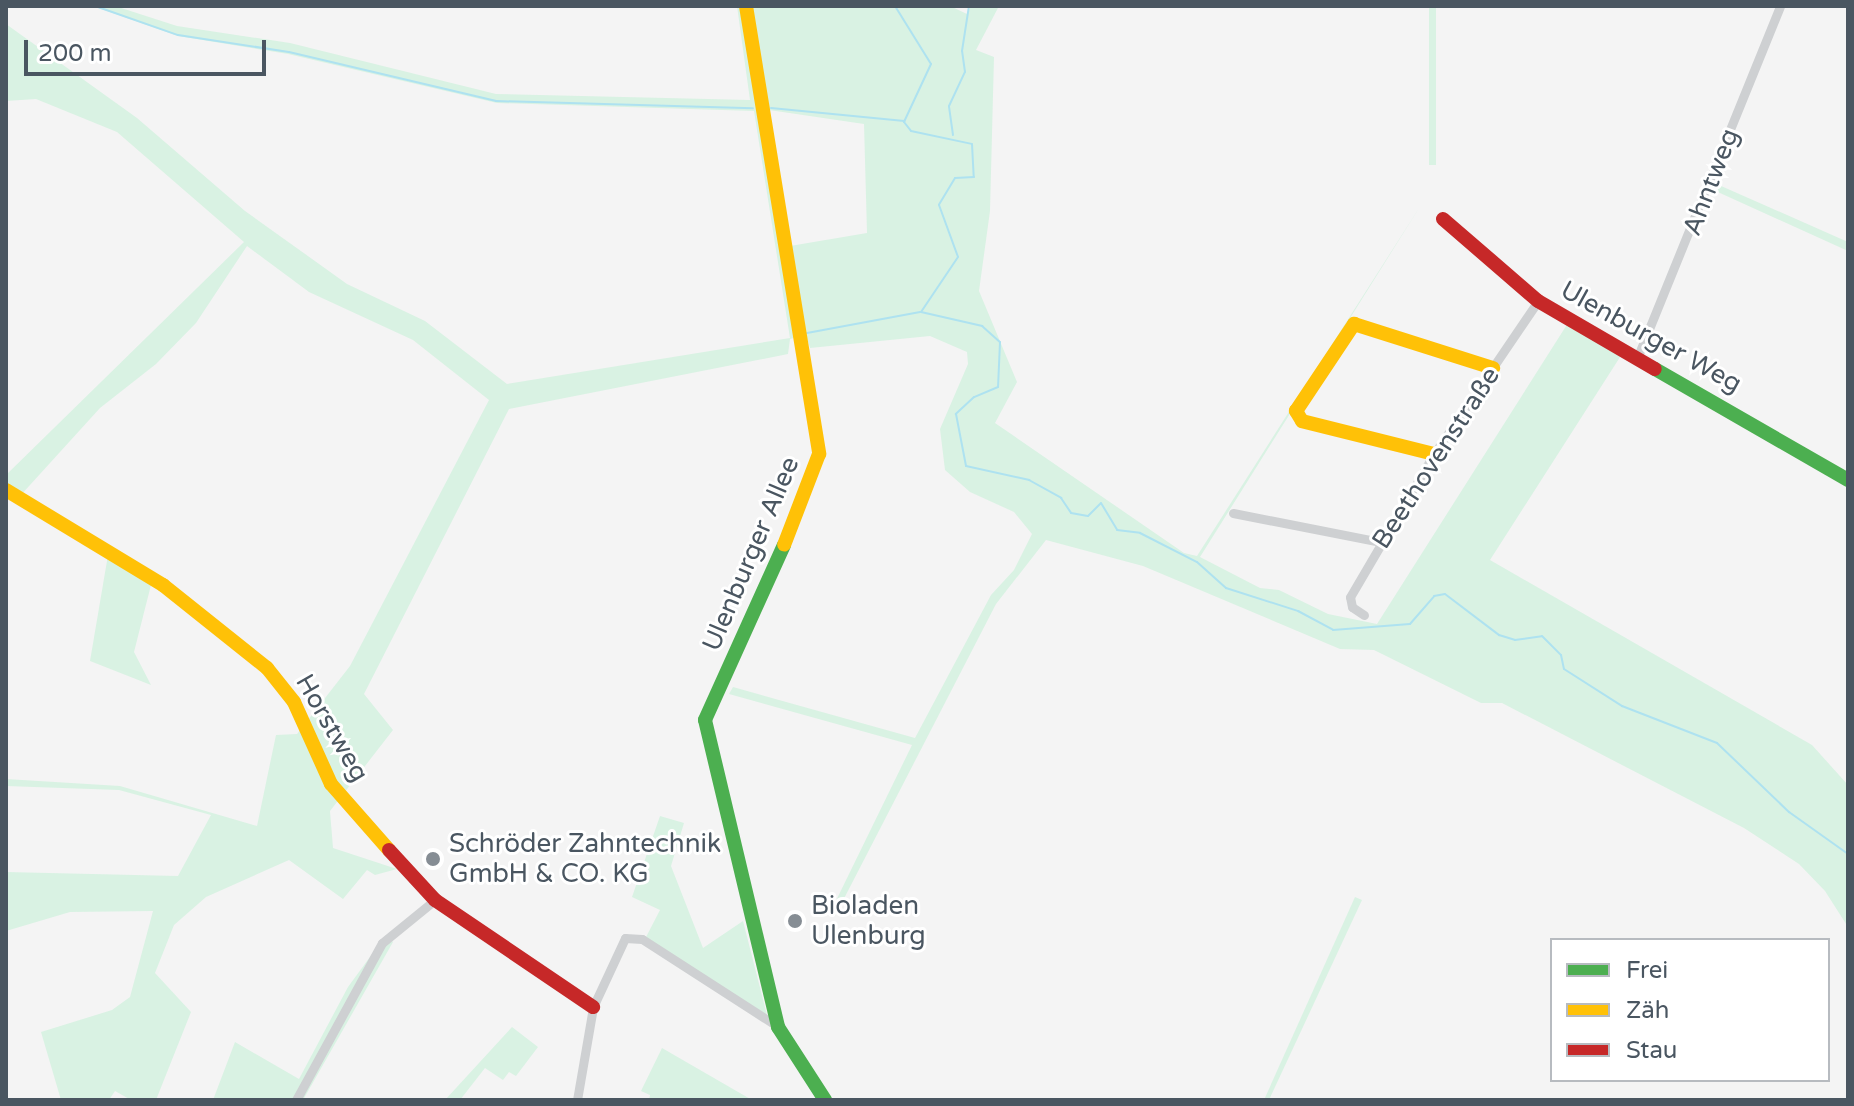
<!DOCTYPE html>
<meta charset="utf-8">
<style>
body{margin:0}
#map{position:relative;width:1854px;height:1106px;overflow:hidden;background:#f4f4f4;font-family:"Varela Round",sans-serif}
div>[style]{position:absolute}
.green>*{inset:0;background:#d9f2e3;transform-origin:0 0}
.stream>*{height:2px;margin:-1px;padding:0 1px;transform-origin:1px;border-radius:1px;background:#aee2f0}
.street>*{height:9px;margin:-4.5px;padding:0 4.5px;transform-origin:4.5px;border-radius:4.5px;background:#ced0d2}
.fast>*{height:14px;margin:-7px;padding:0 7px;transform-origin:7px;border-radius:7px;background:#4caf50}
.slow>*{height:14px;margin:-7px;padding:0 7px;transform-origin:7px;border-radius:7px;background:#ffc107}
.jam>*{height:14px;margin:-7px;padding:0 7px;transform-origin:7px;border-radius:7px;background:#c62828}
.dots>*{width:22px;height:22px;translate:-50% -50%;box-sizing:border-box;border:4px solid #fff;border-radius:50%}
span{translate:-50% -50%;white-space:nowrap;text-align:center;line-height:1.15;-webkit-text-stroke:6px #fff;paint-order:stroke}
.street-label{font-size:26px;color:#4a5661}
.poi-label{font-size:26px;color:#4a5661}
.left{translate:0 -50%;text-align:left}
.frame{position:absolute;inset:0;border:8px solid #4a5661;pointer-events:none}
.legend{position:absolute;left:1550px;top:938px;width:280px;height:144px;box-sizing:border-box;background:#fff;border:2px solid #b7bbc0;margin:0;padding:10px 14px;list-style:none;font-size:24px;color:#4a5661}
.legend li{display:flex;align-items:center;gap:16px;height:40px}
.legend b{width:40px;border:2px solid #b7bbc0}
.scale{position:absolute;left:24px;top:40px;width:242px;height:36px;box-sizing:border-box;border:4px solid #4a5661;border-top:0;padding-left:10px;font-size:24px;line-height:28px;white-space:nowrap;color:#4a5661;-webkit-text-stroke:6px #fff;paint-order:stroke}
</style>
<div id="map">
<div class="green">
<div style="clip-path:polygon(evenodd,93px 6px,115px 6px,177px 26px,290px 43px,496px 94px,750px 100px,737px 6px,950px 6px,967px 14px,971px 6px,999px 6px,976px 50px,994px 57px,990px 211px,979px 291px,1017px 382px,995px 423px,1184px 553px,1197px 556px,1421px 205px,1200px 557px,1260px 588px,1279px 590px,1328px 614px,1377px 624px,1568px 323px,1622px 354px,1490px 560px,1812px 745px,1848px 785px,1848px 927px,1825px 891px,1799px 864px,1744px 828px,1502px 703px,1481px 703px,1374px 650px,1340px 649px,1143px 566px,1046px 540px,996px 604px,835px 916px,829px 915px,912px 745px,729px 694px,733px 687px,915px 738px,991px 595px,1014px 570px,1032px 534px,1014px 512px,970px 492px,945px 470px,940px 429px,968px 364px,967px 352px,930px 336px,810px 348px,806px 335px,790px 339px,788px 354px,509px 409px,364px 694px,393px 730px,330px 811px,333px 848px,397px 869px,375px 875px,367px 870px,343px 899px,289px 860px,206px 897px,174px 925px,155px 973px,191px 1012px,156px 1100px,131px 1100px,115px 1091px,109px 1100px,61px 1100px,41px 1032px,112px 1010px,130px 997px,153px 911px,70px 912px,6px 931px,6px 872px,178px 876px,211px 815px,119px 790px,6px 786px,6px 779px,120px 786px,257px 826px,276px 735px,297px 734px,350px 666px,489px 400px,413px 340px,309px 292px,247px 246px,196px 323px,156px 364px,100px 408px,20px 496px,152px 581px,134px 652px,151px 685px,90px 661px,108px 555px,6px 494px,6px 475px,244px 242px,117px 132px,36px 99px,6px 101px,6px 24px,137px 118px,245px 211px,347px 284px,425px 321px,507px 384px,790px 338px,754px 111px,497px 103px,288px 54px,178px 36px,93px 6px,769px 110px,864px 124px,867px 233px,790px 246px,769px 110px)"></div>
<div style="left:1429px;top:6px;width:7px;height:159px"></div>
<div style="clip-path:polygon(1712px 182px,1848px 242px,1848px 251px,1709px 188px)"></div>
<div style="clip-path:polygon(660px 816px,684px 823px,671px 866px,703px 948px,743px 921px,767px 1015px,645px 939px,660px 910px,632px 897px)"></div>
<div style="clip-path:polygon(1355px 897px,1362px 900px,1269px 1100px,1264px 1100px)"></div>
<div style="clip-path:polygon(386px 935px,393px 942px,303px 1100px,213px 1100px,235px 1042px,299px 1079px,348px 987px)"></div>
<div style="clip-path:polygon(512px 1027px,538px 1047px,516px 1076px,509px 1072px,503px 1080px,485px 1068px,460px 1100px,445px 1100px)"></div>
<div style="clip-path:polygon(662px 1048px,752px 1100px,649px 1100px,650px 1095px,641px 1091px)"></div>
</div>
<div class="stream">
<div style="left:95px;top:6px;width:88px;rotate:19.3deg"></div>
<div style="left:178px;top:35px;width:112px;rotate:8.7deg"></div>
<div style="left:289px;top:52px;width:213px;rotate:13.3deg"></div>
<div style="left:496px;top:101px;width:257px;rotate:1.6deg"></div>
<div style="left:895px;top:6px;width:68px;rotate:58.2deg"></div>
<div style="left:931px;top:64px;width:64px;rotate:115deg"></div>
<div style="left:904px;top:122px;width:11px;rotate:52deg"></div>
<div style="left:911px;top:131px;width:62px;rotate:12deg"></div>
<div style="left:972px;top:144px;width:33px;rotate:87deg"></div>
<div style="left:974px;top:177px;width:19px;rotate:177deg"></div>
<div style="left:955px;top:178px;width:31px;rotate:121deg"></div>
<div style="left:939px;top:205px;width:55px;rotate:69.9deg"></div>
<div style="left:958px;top:257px;width:66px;rotate:123.9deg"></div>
<div style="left:921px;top:312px;width:63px;rotate:12.9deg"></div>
<div style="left:982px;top:326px;width:24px;rotate:42deg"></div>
<div style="left:1000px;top:342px;width:45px;rotate:92.5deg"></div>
<div style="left:998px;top:387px;width:26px;rotate:157deg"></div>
<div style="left:974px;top:397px;width:25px;rotate:137deg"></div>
<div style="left:956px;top:414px;width:53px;rotate:79.1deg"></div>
<div style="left:966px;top:466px;width:65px;rotate:12.5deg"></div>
<div style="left:1029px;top:480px;width:37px;rotate:29deg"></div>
<div style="left:1061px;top:498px;width:18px;rotate:56deg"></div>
<div style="left:1071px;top:513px;width:17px;rotate:10deg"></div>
<div style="left:1088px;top:516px;width:18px;rotate:-45deg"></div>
<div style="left:1101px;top:503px;width:31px;rotate:59deg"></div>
<div style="left:1117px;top:530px;width:23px;rotate:7deg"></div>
<div style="left:1140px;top:533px;width:64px;rotate:27deg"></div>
<div style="left:1197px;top:562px;width:39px;rotate:42deg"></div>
<div style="left:1226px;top:588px;width:76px;rotate:17.7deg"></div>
<div style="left:1298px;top:611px;width:40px;rotate:28deg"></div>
<div style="left:1333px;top:630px;width:77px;rotate:-4.5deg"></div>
<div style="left:1410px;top:624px;width:37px;rotate:-49deg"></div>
<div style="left:1434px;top:596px;width:11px;rotate:-10deg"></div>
<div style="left:1445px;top:594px;width:68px;rotate:37.2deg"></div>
<div style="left:1499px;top:635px;width:17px;rotate:17deg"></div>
<div style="left:1515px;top:640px;width:27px;rotate:-8deg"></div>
<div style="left:1542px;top:636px;width:27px;rotate:45deg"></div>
<div style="left:1561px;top:655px;width:14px;rotate:78deg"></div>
<div style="left:1564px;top:669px;width:69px;rotate:32.5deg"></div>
<div style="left:1622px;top:706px;width:102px;rotate:21.3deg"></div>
<div style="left:1717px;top:743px;width:100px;rotate:43.8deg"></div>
<div style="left:1789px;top:812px;width:72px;rotate:35.4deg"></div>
<div style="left:771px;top:108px;width:134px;rotate:5.6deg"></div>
<div style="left:953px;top:135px;width:29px;rotate:-98deg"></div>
<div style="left:949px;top:106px;width:38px;rotate:-65deg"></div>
<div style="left:965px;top:72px;width:21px;rotate:-98deg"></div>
<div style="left:962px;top:51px;width:46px;rotate:-81.2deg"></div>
<div style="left:807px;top:333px;width:115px;rotate:-10.5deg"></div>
</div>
<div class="street">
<div style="left:1638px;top:356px;width:378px;rotate:-67.9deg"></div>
<div style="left:1233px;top:513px;width:151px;rotate:11.1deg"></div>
<div style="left:1364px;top:615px;width:14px;rotate:-146deg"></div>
<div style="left:1352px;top:607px;width:10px;rotate:-101deg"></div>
<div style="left:1350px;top:597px;width:166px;rotate:-59.6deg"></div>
<div style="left:1434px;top:454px;width:185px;rotate:-55.8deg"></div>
<div style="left:296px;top:1100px;width:179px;rotate:-61.3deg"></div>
<div style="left:382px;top:943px;width:68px;rotate:-39.1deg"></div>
<div style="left:577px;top:1100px;width:94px;rotate:-80.2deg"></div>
<div style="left:593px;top:1007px;width:76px;rotate:-65.1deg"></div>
<div style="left:625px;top:938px;width:17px;rotate:3deg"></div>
<div style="left:642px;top:939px;width:161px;rotate:32.8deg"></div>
</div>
<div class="fast">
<div style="left:1655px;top:369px;width:223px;rotate:29.9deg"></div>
<div style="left:784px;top:545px;width:192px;rotate:114.3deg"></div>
<div style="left:705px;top:720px;width:316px;rotate:76.6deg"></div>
<div style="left:778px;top:1027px;width:87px;rotate:57.2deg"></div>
</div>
<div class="slow">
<div style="left:746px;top:6px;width:454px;rotate:80.7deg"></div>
<div style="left:819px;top:454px;width:97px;rotate:111deg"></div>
<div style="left:1434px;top:454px;width:136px;rotate:-166deg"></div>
<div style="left:1302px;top:421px;width:12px;rotate:-121deg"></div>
<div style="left:1296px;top:411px;width:105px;rotate:-56.3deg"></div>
<div style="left:1354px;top:324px;width:146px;rotate:17.6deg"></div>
<div style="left:6px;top:490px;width:184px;rotate:31.2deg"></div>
<div style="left:163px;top:585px;width:133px;rotate:38.6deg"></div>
<div style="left:267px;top:668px;width:43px;rotate:51.5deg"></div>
<div style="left:294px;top:702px;width:90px;rotate:65.7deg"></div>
<div style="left:331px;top:784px;width:88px;rotate:48.7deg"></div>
</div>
<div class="jam">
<div style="left:1443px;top:219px;width:125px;rotate:40.8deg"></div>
<div style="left:1538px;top:301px;width:135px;rotate:30.2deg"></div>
<div style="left:389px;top:850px;width:68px;rotate:47.4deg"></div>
<div style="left:435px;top:900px;width:191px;rotate:34.1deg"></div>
</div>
<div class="dots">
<div style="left:433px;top:859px;background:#868d94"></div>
<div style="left:795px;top:921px;background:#868d94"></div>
</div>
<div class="street-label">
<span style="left:1711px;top:182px;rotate:-69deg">Ahntweg</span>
<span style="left:1651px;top:337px;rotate:29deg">Ulenburger Weg</span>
<span style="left:1436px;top:458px;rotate:-57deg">Beethovenstraße</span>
<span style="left:751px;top:554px;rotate:-67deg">Ulenburger Allee</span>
<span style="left:332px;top:728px;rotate:60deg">Horstweg</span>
</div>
<div class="poi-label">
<span class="left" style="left:449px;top:859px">Schröder Zahntechnik<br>GmbH &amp; CO. KG</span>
<span class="left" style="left:811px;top:921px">Bioladen<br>Ulenburg</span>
</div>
<div class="frame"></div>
<ul class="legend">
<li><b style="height:10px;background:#4caf50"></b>Frei</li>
<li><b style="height:10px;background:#ffc107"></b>Zäh</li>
<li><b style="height:10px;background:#c62828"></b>Stau</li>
</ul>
<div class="scale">200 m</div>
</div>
